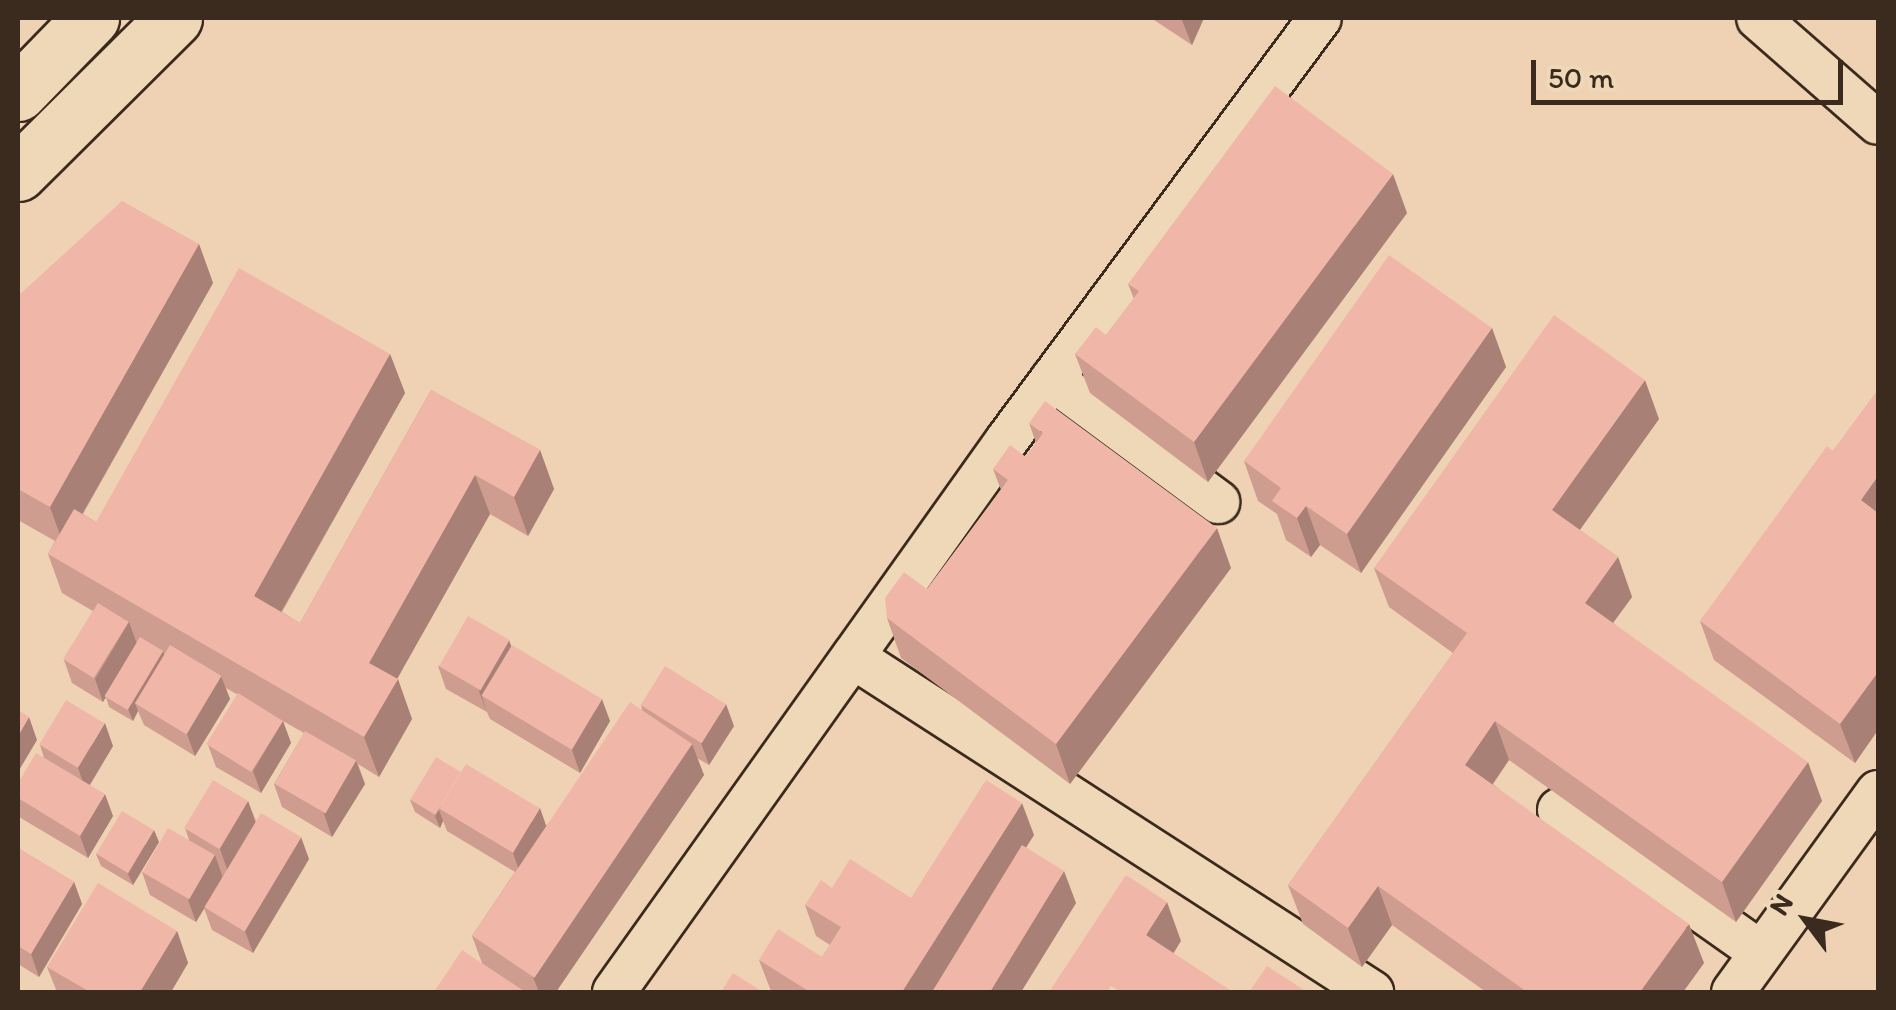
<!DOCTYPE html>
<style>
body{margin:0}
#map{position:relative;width:1896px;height:1010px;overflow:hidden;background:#efd1b4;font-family:Itim,sans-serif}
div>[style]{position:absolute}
.roads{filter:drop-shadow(2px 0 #3b2a1e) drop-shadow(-2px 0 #3b2a1e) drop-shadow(0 2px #3b2a1e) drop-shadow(0 -2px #3b2a1e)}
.minor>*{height:42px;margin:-21px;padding:0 21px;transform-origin:21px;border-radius:21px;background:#efd8b7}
.secondary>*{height:55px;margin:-27.5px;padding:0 27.5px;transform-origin:27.5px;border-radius:27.5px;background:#efd8b7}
.wall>*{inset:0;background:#ce9d90}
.shaded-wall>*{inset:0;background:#a88076}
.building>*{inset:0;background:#f0b7a8;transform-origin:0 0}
span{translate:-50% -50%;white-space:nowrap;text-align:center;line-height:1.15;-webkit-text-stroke:8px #efd8b7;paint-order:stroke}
.frame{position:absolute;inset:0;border:20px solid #3b2a1e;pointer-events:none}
.north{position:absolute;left:1756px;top:870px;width:100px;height:100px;-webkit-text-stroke:8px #efd8b7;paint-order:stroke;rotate:302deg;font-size:28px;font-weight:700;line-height:40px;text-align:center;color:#3b2a1e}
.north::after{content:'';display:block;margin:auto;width:35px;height:45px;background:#3b2a1e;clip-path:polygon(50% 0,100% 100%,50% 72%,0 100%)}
.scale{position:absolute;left:1531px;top:60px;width:312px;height:45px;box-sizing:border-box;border:5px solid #3b2a1e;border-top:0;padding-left:12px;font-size:30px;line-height:35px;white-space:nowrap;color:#3b2a1e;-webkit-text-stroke:8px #efd8b7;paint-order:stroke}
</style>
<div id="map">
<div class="roads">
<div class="minor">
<div style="left:1758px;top:18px;width:159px;rotate:41.2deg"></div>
<div style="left:1052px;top:379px;width:207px;rotate:36.5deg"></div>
<div style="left:853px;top:657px;width:618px;rotate:32.84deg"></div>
<div style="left:1559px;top:810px;width:246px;rotate:35.2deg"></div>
<div style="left:614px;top:992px;width:678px;rotate:-54.55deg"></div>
<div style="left:1007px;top:440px;width:525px;rotate:-53.44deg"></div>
<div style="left:1733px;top:992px;width:247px;rotate:-54.1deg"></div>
</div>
<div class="secondary">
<div style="left:18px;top:93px;width:105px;rotate:-45.8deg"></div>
<div style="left:18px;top:173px;width:220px;rotate:-44.8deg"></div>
</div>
</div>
<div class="wall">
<div style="clip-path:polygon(1151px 18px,1204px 18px,1192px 45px)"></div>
<div style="clip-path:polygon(1407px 213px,1208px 482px,1090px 393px,1075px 354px,1106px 335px,1134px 299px,1128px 284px)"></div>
<div style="clip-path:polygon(199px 244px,213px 283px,83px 514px,96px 522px,390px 354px,405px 393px,282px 612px,300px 623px,431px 390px,540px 450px,554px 489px,528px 536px,490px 514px,397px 679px,412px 719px,379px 777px,358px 764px,365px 784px,332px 837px,282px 807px,274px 784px,304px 733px,283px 721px,291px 743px,261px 793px,216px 767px,208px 745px,238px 695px,226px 688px,230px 699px,195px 756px,144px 725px,138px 711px,133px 721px,109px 707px,106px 697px,103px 702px,72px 683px,64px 660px,93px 611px,62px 593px,48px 554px,55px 541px,18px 520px,18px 296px)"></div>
<div style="clip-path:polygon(1492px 328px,1506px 367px,1361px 573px,1320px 545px,1311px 557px,1286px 540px,1277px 514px,1258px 501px,1244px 461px)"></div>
<div style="clip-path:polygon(1878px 390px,1878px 730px,1855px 763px,1714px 660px,1700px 621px,1833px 451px)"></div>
<div style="clip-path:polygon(1659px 419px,1580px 530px,1618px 557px,1632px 597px,1613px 623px,1822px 801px,1736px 922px,1509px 760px,1493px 784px,1704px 963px,1683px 992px,1486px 992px,1392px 925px,1362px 967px,1303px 924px,1288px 885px,1453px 653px,1389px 607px,1374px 568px)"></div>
<div style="clip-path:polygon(1029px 423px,1231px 568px,1070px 784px,901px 658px,887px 618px,927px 589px,1001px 490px,993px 469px,1026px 457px,1036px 443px)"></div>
<div style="clip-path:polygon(511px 647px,610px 721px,580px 773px,490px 719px,487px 712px,446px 689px,438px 666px)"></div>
<div style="clip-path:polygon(641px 705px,734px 726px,709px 765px,697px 758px,704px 775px,556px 992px,434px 992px,482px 963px,472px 936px,515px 872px,447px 831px,443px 821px,440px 828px,415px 812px,410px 800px,547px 825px,642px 710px)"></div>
<div style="clip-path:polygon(40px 745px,113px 746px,90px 785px,113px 816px,88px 858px,19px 817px,18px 812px,18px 783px,44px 758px)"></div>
<div style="clip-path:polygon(248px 801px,256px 821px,309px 859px,253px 953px,212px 930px,204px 908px,196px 922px,150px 895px,142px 872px,189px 840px,185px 828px)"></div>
<div style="clip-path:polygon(1034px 835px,1026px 847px,1076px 903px,1021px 992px,771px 991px,759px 960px,822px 957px,830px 945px,816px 936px,805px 905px,832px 888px,911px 898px)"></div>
<div style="clip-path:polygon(159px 842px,133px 885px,101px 866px,96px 854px)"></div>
<div style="clip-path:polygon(18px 848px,74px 882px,82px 904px,39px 977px,18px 964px)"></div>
<div style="clip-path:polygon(177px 931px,188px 963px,171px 992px,57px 992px,47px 967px)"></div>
</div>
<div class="shaded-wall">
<div style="clip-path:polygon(1181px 18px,1204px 18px,1192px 45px)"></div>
<div style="clip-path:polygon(1393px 174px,1407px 213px,1208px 482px,1194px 442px)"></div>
<div style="clip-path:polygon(199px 244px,213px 283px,64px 546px,50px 507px)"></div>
<div style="clip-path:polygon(1492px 328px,1506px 367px,1361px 573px,1347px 534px)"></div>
<div style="clip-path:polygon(390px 354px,405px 393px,268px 635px,254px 596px)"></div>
<div style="clip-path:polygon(1645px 380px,1659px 419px,1566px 549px,1552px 510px)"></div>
<div style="clip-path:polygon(540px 450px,554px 489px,528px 536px,514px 497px)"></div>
<div style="clip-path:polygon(475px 475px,490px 514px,384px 702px,369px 663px)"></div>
<div style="clip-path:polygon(1878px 476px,1878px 535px,1861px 500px)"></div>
<div style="clip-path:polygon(1306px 506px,1320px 545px,1311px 557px,1297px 518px)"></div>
<div style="clip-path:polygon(1217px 528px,1231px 568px,1070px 784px,1056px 744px)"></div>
<div style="clip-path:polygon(1618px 557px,1632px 597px,1599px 642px,1585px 603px)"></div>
<div style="clip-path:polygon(129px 622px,137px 644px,103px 702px,95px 679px)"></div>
<div style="clip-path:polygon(509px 640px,517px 662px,482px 696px,487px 713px,479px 691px)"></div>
<div style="clip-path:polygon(163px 651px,167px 663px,135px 703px,138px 711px,133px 721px,128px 709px)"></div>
<div style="clip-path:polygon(1878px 672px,1878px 730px,1855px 763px,1840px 724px)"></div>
<div style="clip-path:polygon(221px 676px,230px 699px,195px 756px,187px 734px)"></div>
<div style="clip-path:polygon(398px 679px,412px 719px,379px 777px,364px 737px)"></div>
<div style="clip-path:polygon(602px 699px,610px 721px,580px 773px,572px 750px)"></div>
<div style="clip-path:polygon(726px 704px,734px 726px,709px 765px,701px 743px)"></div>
<div style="clip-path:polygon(29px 717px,37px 740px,18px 772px,18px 736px)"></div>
<div style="clip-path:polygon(283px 721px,291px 743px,261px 793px,253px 771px)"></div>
<div style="clip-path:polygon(1495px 721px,1509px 760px,1479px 804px,1465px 765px)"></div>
<div style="clip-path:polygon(105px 723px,113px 746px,86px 791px,78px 768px)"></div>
<div style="clip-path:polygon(692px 744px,704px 775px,556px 992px,539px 992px,533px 977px)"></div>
<div style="clip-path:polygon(356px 761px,365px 784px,332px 837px,324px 814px)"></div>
<div style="clip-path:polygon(1808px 762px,1822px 801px,1736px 922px,1722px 882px)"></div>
<div style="clip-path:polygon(105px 794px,113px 816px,88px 858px,80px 836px)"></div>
<div style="clip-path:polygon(248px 801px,256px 824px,228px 872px,220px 849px)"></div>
<div style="clip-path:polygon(1022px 803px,1034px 835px,934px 992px,902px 992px)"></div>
<div style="clip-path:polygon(540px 808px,548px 831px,521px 876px,513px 853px)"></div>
<div style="clip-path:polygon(439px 810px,443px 821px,440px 828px,435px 816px)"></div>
<div style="clip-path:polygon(154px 830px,159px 842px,133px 885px,128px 874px)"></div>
<div style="clip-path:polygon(301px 837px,309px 859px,253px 953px,245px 931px)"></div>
<div style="clip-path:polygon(215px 855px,223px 878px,196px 922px,188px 900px)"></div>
<div style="clip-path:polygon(1064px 871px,1076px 903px,1021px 992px,990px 992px)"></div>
<div style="clip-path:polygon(74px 882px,82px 904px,39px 977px,31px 954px)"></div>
<div style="clip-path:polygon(1378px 886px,1392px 925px,1362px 967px,1348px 928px)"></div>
<div style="clip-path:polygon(1167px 902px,1181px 941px,1160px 975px,1146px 935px)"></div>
<div style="clip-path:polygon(1689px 924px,1704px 963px,1683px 992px,1640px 992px)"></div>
<div style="clip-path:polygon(177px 931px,188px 963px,171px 992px,140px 992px)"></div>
</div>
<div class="building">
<div style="clip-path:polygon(1275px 86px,1393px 174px,1194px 442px,1075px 354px,1096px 327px,1106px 335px,1139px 291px,1128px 284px)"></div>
<div style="clip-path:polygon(122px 201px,199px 244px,50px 507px,18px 489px,18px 296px)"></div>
<div style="clip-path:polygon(1389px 255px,1492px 328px,1347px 534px,1306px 506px,1297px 518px,1272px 501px,1281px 488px,1244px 461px)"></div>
<div style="clip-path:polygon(239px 268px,390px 354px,254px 596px,300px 623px,431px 390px,540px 450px,514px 497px,475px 475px,369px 663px,398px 679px,364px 737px,48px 554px,74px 509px,96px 522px)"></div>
<div style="clip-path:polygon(1554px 315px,1645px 380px,1552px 510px,1618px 557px,1585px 603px,1808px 762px,1722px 882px,1495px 721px,1465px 765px,1689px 924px,1640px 992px,1527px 992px,1378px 886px,1348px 928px,1288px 885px,1467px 633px,1374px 568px)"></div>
<div style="clip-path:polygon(1878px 390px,1878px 476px,1861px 500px,1878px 513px,1878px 672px,1840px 724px,1700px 621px,1827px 446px,1833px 451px)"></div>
<div style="clip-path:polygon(1045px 401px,1217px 528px,1056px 744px,887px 618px,885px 598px,904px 572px,927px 589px,1008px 480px,993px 469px,1010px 445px,1026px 457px,1043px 433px,1029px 423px)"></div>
<div style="left:98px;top:603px;width:36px;height:66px;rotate:32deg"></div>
<div style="left:468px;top:616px;width:48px;height:58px;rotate:30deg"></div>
<div style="left:140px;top:637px;width:27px;height:69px;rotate:31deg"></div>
<div style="left:170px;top:645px;width:60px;height:68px;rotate:31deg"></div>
<div style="left:512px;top:645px;width:105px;height:59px;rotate:31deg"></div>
<div style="left:665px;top:666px;width:72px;height:46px;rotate:32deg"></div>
<div style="left:238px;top:693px;width:53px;height:60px;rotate:32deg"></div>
<div style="left:66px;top:700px;width:45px;height:52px;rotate:31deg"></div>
<div style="left:630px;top:702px;width:75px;height:282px;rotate:34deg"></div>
<div style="clip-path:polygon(18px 710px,29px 717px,18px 736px)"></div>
<div style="left:305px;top:731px;width:59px;height:61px;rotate:30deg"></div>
<div style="clip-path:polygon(36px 753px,105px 794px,80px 836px,18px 798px,18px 783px)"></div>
<div style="left:436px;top:757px;width:29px;height:50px;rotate:31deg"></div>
<div style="left:466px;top:764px;width:86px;height:52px;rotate:31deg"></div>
<div style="left:213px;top:780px;width:41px;height:56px;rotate:31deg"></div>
<div style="clip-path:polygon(986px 780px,1022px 803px,902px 992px,810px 992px,759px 960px,778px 929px,822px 957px,841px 927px,805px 905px,821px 880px,832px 888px,850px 859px,911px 898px)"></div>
<div style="left:122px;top:811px;width:37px;height:50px;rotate:31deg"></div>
<div style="left:261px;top:813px;width:47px;height:110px;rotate:31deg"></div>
<div style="left:168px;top:828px;width:54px;height:51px;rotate:30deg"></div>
<div style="clip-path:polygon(1022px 845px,1064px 871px,990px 992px,932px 992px)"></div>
<div style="clip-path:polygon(18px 848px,74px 882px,31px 954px,18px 946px)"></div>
<div style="clip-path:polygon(1126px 875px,1167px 902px,1146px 935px,1233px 992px,1121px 992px,1111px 986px,1107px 992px,1049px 992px)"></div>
<div style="clip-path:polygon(98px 883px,177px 931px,140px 992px,90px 992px,47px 967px)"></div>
<div style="clip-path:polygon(462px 950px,524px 991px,523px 992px,434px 992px)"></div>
<div style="clip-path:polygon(1267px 966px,1307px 992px,1249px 992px)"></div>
<div style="clip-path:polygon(733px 973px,763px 992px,721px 992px)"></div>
</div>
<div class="frame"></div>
<div class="north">N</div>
<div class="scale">50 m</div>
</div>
